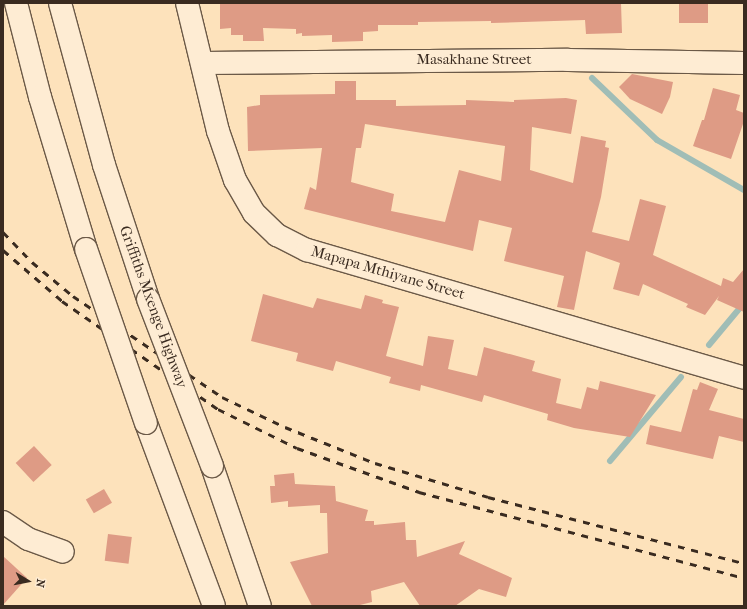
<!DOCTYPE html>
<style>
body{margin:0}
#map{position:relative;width:747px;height:609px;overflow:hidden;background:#fde2bb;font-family:"IM FELL French Canon",serif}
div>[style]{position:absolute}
.stream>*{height:6px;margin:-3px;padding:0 3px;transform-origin:3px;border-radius:3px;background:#a0bdb6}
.building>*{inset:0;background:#de9b85;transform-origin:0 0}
.roads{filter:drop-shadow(1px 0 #6b5947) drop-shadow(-1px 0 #6b5947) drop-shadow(0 1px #6b5947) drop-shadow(0 -1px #6b5947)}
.minor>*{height:22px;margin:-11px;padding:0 11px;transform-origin:11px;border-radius:11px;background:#feecd3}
.tertiary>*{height:22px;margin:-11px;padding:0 11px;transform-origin:11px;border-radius:11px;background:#feecd3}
.rail>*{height:3px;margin-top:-1.5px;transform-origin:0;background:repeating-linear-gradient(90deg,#3a2b20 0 7px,transparent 0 14px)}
.bridges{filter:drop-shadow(1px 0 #6b5947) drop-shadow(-1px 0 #6b5947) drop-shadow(0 1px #6b5947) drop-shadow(0 -1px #6b5947)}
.tertiary-bridge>*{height:22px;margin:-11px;padding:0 11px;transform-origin:11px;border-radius:11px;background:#feecd3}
span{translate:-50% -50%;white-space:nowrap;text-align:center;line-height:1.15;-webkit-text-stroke:3px #feecd3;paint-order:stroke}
.street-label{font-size:15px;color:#3a2b20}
.frame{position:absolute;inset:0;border:4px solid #3a2b20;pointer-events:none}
.north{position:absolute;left:8px;top:561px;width:40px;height:40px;-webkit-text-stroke:3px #feecd3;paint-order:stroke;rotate:100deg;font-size:11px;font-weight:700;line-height:16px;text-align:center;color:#3a2b20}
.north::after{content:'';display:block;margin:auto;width:14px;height:18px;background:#3a2b20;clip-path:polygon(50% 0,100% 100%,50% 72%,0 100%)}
</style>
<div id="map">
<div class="stream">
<div style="left:592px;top:78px;width:90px;rotate:43.6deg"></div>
<div style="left:657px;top:140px;width:100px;rotate:29.9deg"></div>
<div style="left:709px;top:345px;width:55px;rotate:-50.2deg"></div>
<div style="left:610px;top:461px;width:110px;rotate:-49.8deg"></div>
</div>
<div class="building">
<div style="clip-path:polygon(220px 3px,621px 3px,622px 33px,586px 34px,585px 20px,491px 23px,491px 21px,418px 22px,418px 25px,378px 25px,378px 31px,363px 32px,363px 41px,332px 42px,332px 35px,302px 36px,302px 33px,296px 34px,296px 29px,263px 28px,264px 41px,243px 41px,243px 35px,231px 35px,231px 28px,220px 29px)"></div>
<div style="left:679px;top:3px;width:29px;height:20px"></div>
<div style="clip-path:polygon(632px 74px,673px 82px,670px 97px,662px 114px,630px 99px,619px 87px)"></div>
<div style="clip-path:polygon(evenodd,335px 81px,356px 81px,356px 100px,396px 100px,396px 106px,466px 105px,466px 100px,514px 102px,514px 100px,566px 98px,577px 100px,571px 134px,532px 127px,530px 170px,573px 183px,581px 136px,606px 141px,605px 147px,609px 148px,601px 197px,592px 232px,629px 241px,640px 199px,666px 206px,653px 255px,721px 286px,723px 278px,733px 282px,744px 269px,744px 312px,717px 300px,719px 296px,705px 315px,686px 307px,688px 304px,643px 284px,639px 296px,613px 289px,620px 263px,586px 251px,574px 310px,557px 307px,564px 276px,504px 261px,512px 228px,479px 220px,473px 251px,304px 209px,310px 187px,316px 190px,322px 148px,248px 151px,247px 107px,260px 105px,260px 95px,335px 94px,335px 81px,365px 124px,505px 146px,501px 181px,459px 170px,445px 222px,391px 211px,394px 194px,351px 182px,356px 148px,361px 148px,365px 124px)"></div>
<div style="clip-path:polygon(713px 88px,740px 95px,736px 110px,744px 113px,744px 121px,731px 159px,693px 146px,702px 120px,704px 120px)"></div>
<div style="clip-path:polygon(263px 294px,313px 308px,317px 298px,361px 309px,365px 295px,383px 300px,382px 303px,399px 307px,386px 356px,423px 366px,428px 336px,454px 340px,448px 369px,477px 376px,484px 347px,535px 361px,532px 371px,561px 379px,556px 403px,581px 409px,587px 387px,598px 390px,600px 381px,656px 395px,630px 437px,574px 428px,547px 420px,548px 414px,484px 395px,482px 402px,421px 385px,420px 391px,389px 383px,391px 377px,336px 361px,333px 371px,296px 361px,298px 353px,251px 341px)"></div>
<div style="clip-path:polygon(700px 382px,718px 389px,709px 410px,744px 419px,744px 442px,719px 436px,713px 459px,646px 444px,650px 425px,681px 432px,693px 389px,697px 390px)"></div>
<div style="left:34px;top:446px;width:26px;height:25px;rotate:47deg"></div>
<div style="clip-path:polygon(294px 473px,295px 484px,335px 486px,336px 501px,368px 510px,365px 521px,374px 521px,374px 525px,405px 522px,406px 540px,416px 540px,417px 557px,465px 541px,459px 554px,512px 578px,506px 597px,479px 589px,455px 606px,420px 606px,404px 582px,371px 591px,372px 602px,356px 606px,312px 606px,290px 562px,328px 553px,327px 513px,320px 513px,320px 505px,288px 507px,288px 501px,271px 503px,270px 486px,275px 486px,274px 475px)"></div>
<div style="left:104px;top:489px;width:16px;height:21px;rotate:60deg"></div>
<div style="left:108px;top:534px;width:24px;height:27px;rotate:7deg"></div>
<div style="clip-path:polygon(3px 556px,27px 578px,3px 605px)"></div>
</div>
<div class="roads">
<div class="minor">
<div style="left:187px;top:3px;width:132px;rotate:76.4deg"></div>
<div style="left:218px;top:131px;width:52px;rotate:70.9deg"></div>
<div style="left:235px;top:180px;width:38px;rotate:60deg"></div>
<div style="left:254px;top:213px;width:32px;rotate:44deg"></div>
<div style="left:277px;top:235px;width:34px;rotate:27deg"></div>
<div style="left:307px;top:250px;width:455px;rotate:16.3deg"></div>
<div style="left:203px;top:63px;width:365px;rotate:-0.5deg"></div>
<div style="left:568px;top:60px;width:176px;rotate:1deg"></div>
<div style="left:3px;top:522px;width:30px;rotate:34deg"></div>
<div style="left:28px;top:539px;width:37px;rotate:20deg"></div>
</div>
<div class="tertiary">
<div style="left:16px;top:3px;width:97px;rotate:75.7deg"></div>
<div style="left:40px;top:97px;width:159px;rotate:73.2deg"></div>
<div style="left:60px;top:3px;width:168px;rotate:74.8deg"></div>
<div style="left:104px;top:165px;width:141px;rotate:71.8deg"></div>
<div style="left:146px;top:423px;width:195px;rotate:69.6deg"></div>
<div style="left:212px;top:466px;width:148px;rotate:71.1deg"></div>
</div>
</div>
<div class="rail">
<div style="left:3px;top:232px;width:42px;rotate:46deg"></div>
<div style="left:32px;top:262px;width:53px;rotate:39.7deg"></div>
<div style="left:73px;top:296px;width:180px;rotate:34.1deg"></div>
<div style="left:222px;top:397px;width:70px;rotate:25.5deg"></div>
<div style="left:285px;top:427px;width:97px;rotate:21.8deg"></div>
<div style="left:375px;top:463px;width:118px;rotate:16.7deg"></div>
<div style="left:488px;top:497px;width:264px;rotate:14.5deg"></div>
<div style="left:3px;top:250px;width:78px;rotate:40.8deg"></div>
<div style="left:62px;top:301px;width:190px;rotate:34.7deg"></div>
<div style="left:218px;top:409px;width:88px;rotate:26.3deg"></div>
<div style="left:297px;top:448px;width:130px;rotate:19.8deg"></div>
<div style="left:419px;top:492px;width:336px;rotate:14.8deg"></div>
</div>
<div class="bridges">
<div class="tertiary-bridge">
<div style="left:86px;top:249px;width:184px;rotate:71deg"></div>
<div style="left:148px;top:299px;width:179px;rotate:69deg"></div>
</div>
</div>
<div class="street-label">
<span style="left:474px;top:60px">Masakhane Street</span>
<span style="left:388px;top:273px;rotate:16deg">Mapapa Mthiyane Street</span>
<span style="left:153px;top:307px;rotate:70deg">Griffiths Mxenge Highway</span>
</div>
<div class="frame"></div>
<div class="north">N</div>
</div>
